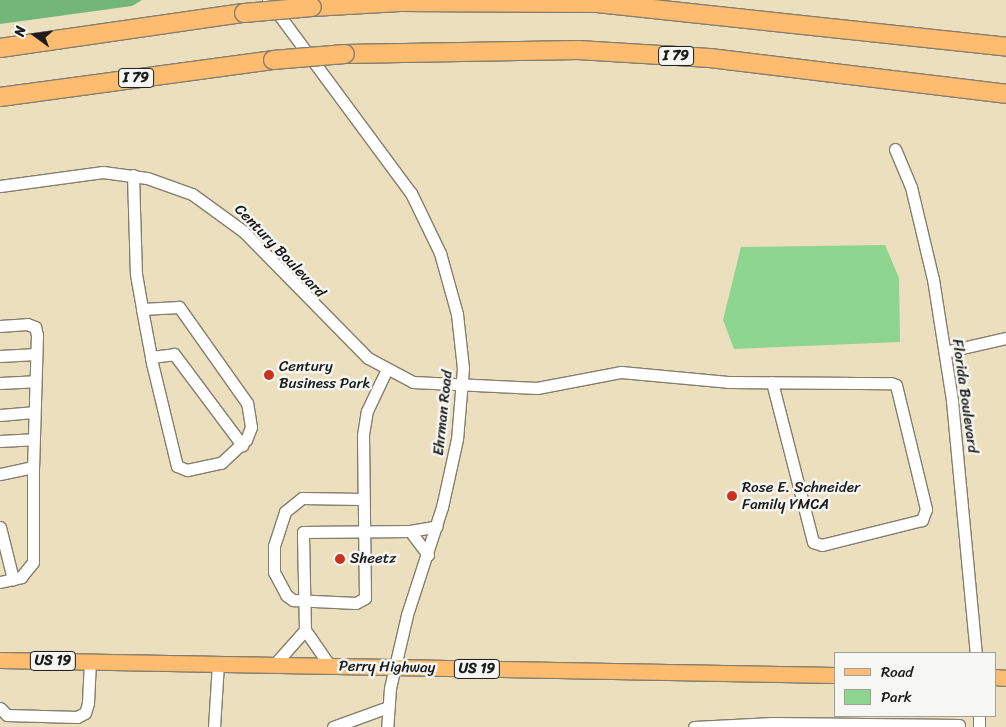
<!DOCTYPE html>
<style>
body{margin:0}
#map{position:relative;width:1006px;height:727px;overflow:hidden;background:#ebdfbe;font-family:Sriracha,sans-serif}
div>[style]{position:absolute}
.green>*{inset:0;background:#8ed58f}
.forest>*{inset:0;background:#72b67a}
.roads{filter:drop-shadow(1px 0 #847e6d) drop-shadow(-1px 0 #847e6d) drop-shadow(0 1px #847e6d) drop-shadow(0 -1px #847e6d)}
.minor>*{height:11px;margin:-5.5px;padding:0 5.5px;transform-origin:5.5px;border-radius:5.5px;background:#fff}
.major>*{height:15px;margin:-7.5px;padding:0 7.5px;transform-origin:7.5px;border-radius:7.5px;background:#fdbc6f}
.highway>*{height:18px;margin:-9px;padding:0 9px;transform-origin:9px;border-radius:9px;background:#fdbc6f}
.bridges{filter:drop-shadow(1px 0 #847e6d) drop-shadow(-1px 0 #847e6d) drop-shadow(0 1px #847e6d) drop-shadow(0 -1px #847e6d)}
.highway-bridge>*{height:18px;margin:-9px;padding:0 9px;transform-origin:9px;border-radius:9px;background:#fdbc6f}
.dots>*{width:14px;height:14px;translate:-50% -50%;box-sizing:border-box;border:2px solid #f6f6f2;border-radius:50%}
span{translate:-50% -50%;white-space:nowrap;text-align:center;line-height:1.15;-webkit-text-stroke:5px #f6f6f2;paint-order:stroke}
.shield-label span{padding:1px 4px;background:#f6f6f2;border:1px solid;border-radius:4px;-webkit-text-stroke-width:0}
.shield-label{font-size:14px;color:#1c1c1c;font-weight:700}
.street-label{font-size:15px;color:#1c1c1c}
.poi-label{font-size:15px;color:#1c1c1c}
.left{translate:0 -50%;text-align:left}
.legend{position:absolute;left:834px;top:652px;width:162px;height:65px;box-sizing:border-box;background:#f6f6f2;border:1px solid #9f9f9c;margin:0;padding:6px 9px;list-style:none;font-size:15px;color:#1c1c1c}
.legend li{display:flex;align-items:center;gap:10px;height:25px}
.legend b{width:25px;border:1px solid #9f9f9c}
.north{position:absolute;left:10px;top:10px;width:50px;height:50px;-webkit-text-stroke:4px #f6f6f2;paint-order:stroke;rotate:284deg;font-size:14px;font-weight:700;line-height:20px;text-align:center;color:#1c1c1c}
.north::after{content:'';display:block;margin:auto;width:18px;height:22px;background:#1c1c1c;clip-path:polygon(50% 0,100% 100%,50% 72%,0 100%)}
</style>
<div id="map">
<div class="green">
<div style="clip-path:polygon(885px 245px,899px 278px,900px 342px,734px 349px,723px 320px,741px 247px)"></div>
</div>
<div class="forest">
<div style="clip-path:polygon(0 0,142px 0,132px 6px,0 24px)"></div>
</div>
<div class="roads">
<div class="minor">
<div style="left:268px;top:0;width:240px;rotate:53.5deg"></div>
<div style="left:411px;top:193px;width:67px;rotate:64.2deg"></div>
<div style="left:440px;top:253px;width:63px;rotate:74.4deg"></div>
<div style="left:457px;top:314px;width:54px;rotate:83.7deg"></div>
<div style="left:463px;top:368px;width:71px;rotate:94.8deg"></div>
<div style="left:457px;top:439px;width:70px;rotate:102.4deg"></div>
<div style="left:442px;top:507px;width:114px;rotate:108deg"></div>
<div style="left:407px;top:615px;width:75px;rotate:103.1deg"></div>
<div style="left:390px;top:688px;width:39px;rotate:94deg"></div>
<div style="left:895px;top:149px;width:41px;rotate:67.2deg"></div>
<div style="left:911px;top:187px;width:95px;rotate:76.6deg"></div>
<div style="left:933px;top:279px;width:123px;rotate:81.1deg"></div>
<div style="left:952px;top:401px;width:253px;rotate:84.6deg"></div>
<div style="left:133px;top:175px;width:99px;rotate:88.3deg"></div>
<div style="left:136px;top:274px;width:36px;rotate:80deg"></div>
<div style="left:142px;top:309px;width:49px;rotate:79.4deg"></div>
<div style="left:151px;top:357px;width:6px;rotate:81deg"></div>
<div style="left:152px;top:363px;width:106px;rotate:76.4deg"></div>
<div style="left:177px;top:466px;width:11px;rotate:22deg"></div>
<div style="left:187px;top:470px;width:35px;rotate:-12deg"></div>
<div style="left:221px;top:463px;width:34px;rotate:-43deg"></div>
<div style="left:246px;top:440px;width:14px;rotate:-69deg"></div>
<div style="left:251px;top:427px;width:24px;rotate:-99deg"></div>
<div style="left:247px;top:403px;width:118px;rotate:-125.3deg"></div>
<div style="left:179px;top:307px;width:37px;rotate:177deg"></div>
<div style="left:0;top:186px;width:104px;rotate:-7.7deg"></div>
<div style="left:103px;top:172px;width:44px;rotate:7.8deg"></div>
<div style="left:147px;top:178px;width:48px;rotate:19.6deg"></div>
<div style="left:192px;top:194px;width:63px;rotate:36deg"></div>
<div style="left:243px;top:231px;width:178px;rotate:45.5deg"></div>
<div style="left:368px;top:358px;width:51px;rotate:28.1deg"></div>
<div style="left:413px;top:382px;width:124px;rotate:2.8deg"></div>
<div style="left:537px;top:388px;width:86px;rotate:-10.8deg"></div>
<div style="left:621px;top:372px;width:107px;rotate:5.3deg"></div>
<div style="left:728px;top:382px;width:163px;rotate:0.4deg"></div>
<div style="left:891px;top:383px;width:5px;rotate:22deg"></div>
<div style="left:896px;top:385px;width:128px;rotate:76.4deg"></div>
<div style="left:926px;top:509px;width:12px;rotate:110deg"></div>
<div style="left:922px;top:520px;width:103px;rotate:166deg"></div>
<div style="left:822px;top:545px;width:9px;rotate:-162deg"></div>
<div style="left:813px;top:542px;width:165px;rotate:-104.4deg"></div>
<div style="left:0;top:326px;width:27px;rotate:-4deg"></div>
<div style="left:27px;top:324px;width:9px;rotate:21deg"></div>
<div style="left:35px;top:327px;width:8px;rotate:76deg"></div>
<div style="left:37px;top:335px;width:132px;rotate:91.7deg"></div>
<div style="left:33px;top:467px;width:34px;rotate:168deg"></div>
<div style="left:945px;top:352px;width:63px;rotate:-12.9deg"></div>
<div style="left:0;top:356px;width:36px;rotate:-3deg"></div>
<div style="left:151px;top:357px;width:23px;rotate:-7deg"></div>
<div style="left:174px;top:354px;width:114px;rotate:53.2deg"></div>
<div style="left:0;top:383px;width:35px;rotate:-3deg"></div>
<div style="left:0;top:415px;width:33px;rotate:-5deg"></div>
<div style="left:0;top:441px;width:33px;rotate:-3deg"></div>
<div style="left:362px;top:499px;width:60px;rotate:-179deg"></div>
<div style="left:302px;top:498px;width:22px;rotate:141deg"></div>
<div style="left:285px;top:512px;width:36px;rotate:108deg"></div>
<div style="left:274px;top:546px;width:26px;rotate:90deg"></div>
<div style="left:274px;top:572px;width:26px;rotate:62deg"></div>
<div style="left:286px;top:595px;width:9px;rotate:36deg"></div>
<div style="left:293px;top:600px;width:63px;rotate:2.7deg"></div>
<div style="left:356px;top:603px;width:10px;rotate:-29deg"></div>
<div style="left:365px;top:598px;width:163px;rotate:-90.7deg"></div>
<div style="left:363px;top:435px;width:24px;rotate:-81deg"></div>
<div style="left:367px;top:411px;width:44px;rotate:-64.6deg"></div>
<div style="left:0;top:527px;width:54px;rotate:76deg"></div>
<div style="left:410px;top:531px;width:30px;rotate:53deg"></div>
<div style="left:0;top:582px;width:22px;rotate:-13deg"></div>
<div style="left:21px;top:577px;width:19px;rotate:-51deg"></div>
<div style="left:33px;top:562px;width:95px;rotate:-90deg"></div>
<div style="left:305px;top:630px;width:98px;rotate:-91.2deg"></div>
<div style="left:303px;top:532px;width:107px;rotate:-0.5deg"></div>
<div style="left:410px;top:531px;width:27px;rotate:-10deg"></div>
<div style="left:274px;top:665px;width:47px;rotate:-48.5deg"></div>
<div style="left:305px;top:630px;width:44px;rotate:55.2deg"></div>
<div style="left:0;top:708px;width:10px;rotate:45deg"></div>
<div style="left:7px;top:715px;width:70px;rotate:1.6deg"></div>
<div style="left:77px;top:717px;width:9px;rotate:-27deg"></div>
<div style="left:85px;top:713px;width:10px;rotate:-73deg"></div>
<div style="left:88px;top:703px;width:42px;rotate:-87.3deg"></div>
<div style="left:979px;top:716px;width:11px;rotate:90deg"></div>
<div style="left:214px;top:727px;width:63px;rotate:-86.4deg"></div>
<div style="left:333px;top:727px;width:59px;rotate:-20deg"></div>
<div style="left:694px;top:727px;width:79px;rotate:-2.9deg"></div>
<div style="left:773px;top:723px;width:186px;rotate:0.6deg"></div>
</div>
<div class="major">
<div style="left:0;top:660px;width:835px;rotate:1.03deg"></div>
<div style="left:995px;top:677px;width:11px;rotate:5deg"></div>
</div>
<div class="highway">
<div style="left:312px;top:7px;width:88px;rotate:-3.3deg"></div>
<div style="left:400px;top:2px;width:197px;rotate:0.3deg"></div>
<div style="left:597px;top:3px;width:411px;rotate:6.1deg"></div>
<div style="left:0;top:48px;width:246px;rotate:-8.2deg"></div>
<div style="left:345px;top:54px;width:233px;rotate:-1deg"></div>
<div style="left:578px;top:50px;width:132px;rotate:3.5deg"></div>
<div style="left:710px;top:58px;width:298px;rotate:6.9deg"></div>
<div style="left:0;top:97px;width:275px;rotate:-7.7deg"></div>
</div>
</div>
<div class="bridges">
<div class="highway-bridge">
<div style="left:244px;top:13px;width:68px;rotate:-5deg"></div>
<div style="left:273px;top:60px;width:72px;rotate:-4.8deg"></div>
</div>
</div>
<div class="dots">
<div style="left:269px;top:375px;background:#c8321e"></div>
<div style="left:732px;top:496px;background:#c8321e"></div>
<div style="left:340px;top:559px;background:#c8321e"></div>
</div>
<div class="shield-label">
<span style="left:676px;top:56px">I 79</span>
<span style="left:136px;top:78px">I 79</span>
<span style="left:53px;top:661px">US 19</span>
<span style="left:477px;top:669px">US 19</span>
</div>
<div class="street-label">
<span style="left:280px;top:251px;rotate:46deg">Century Boulevard</span>
<span style="left:965px;top:396px;rotate:82deg">Florida Boulevard</span>
<span style="left:443px;top:413px;rotate:-84deg">Ehrman Road</span>
<span style="left:387px;top:667px;rotate:1deg">Perry Highway</span>
</div>
<div class="poi-label">
<span class="left" style="left:279px;top:375px">Century<br>Business Park</span>
<span class="left" style="left:742px;top:496px">Rose E. Schneider<br>Family YMCA</span>
<span class="left" style="left:350px;top:559px">Sheetz</span>
</div>
<ul class="legend">
<li><b style="height:6px;background:#fdbc6f"></b>Road</li>
<li><b style="height:14px;background:#8ed58f"></b>Park</li>
</ul>
<div class="north">N</div>
</div>
